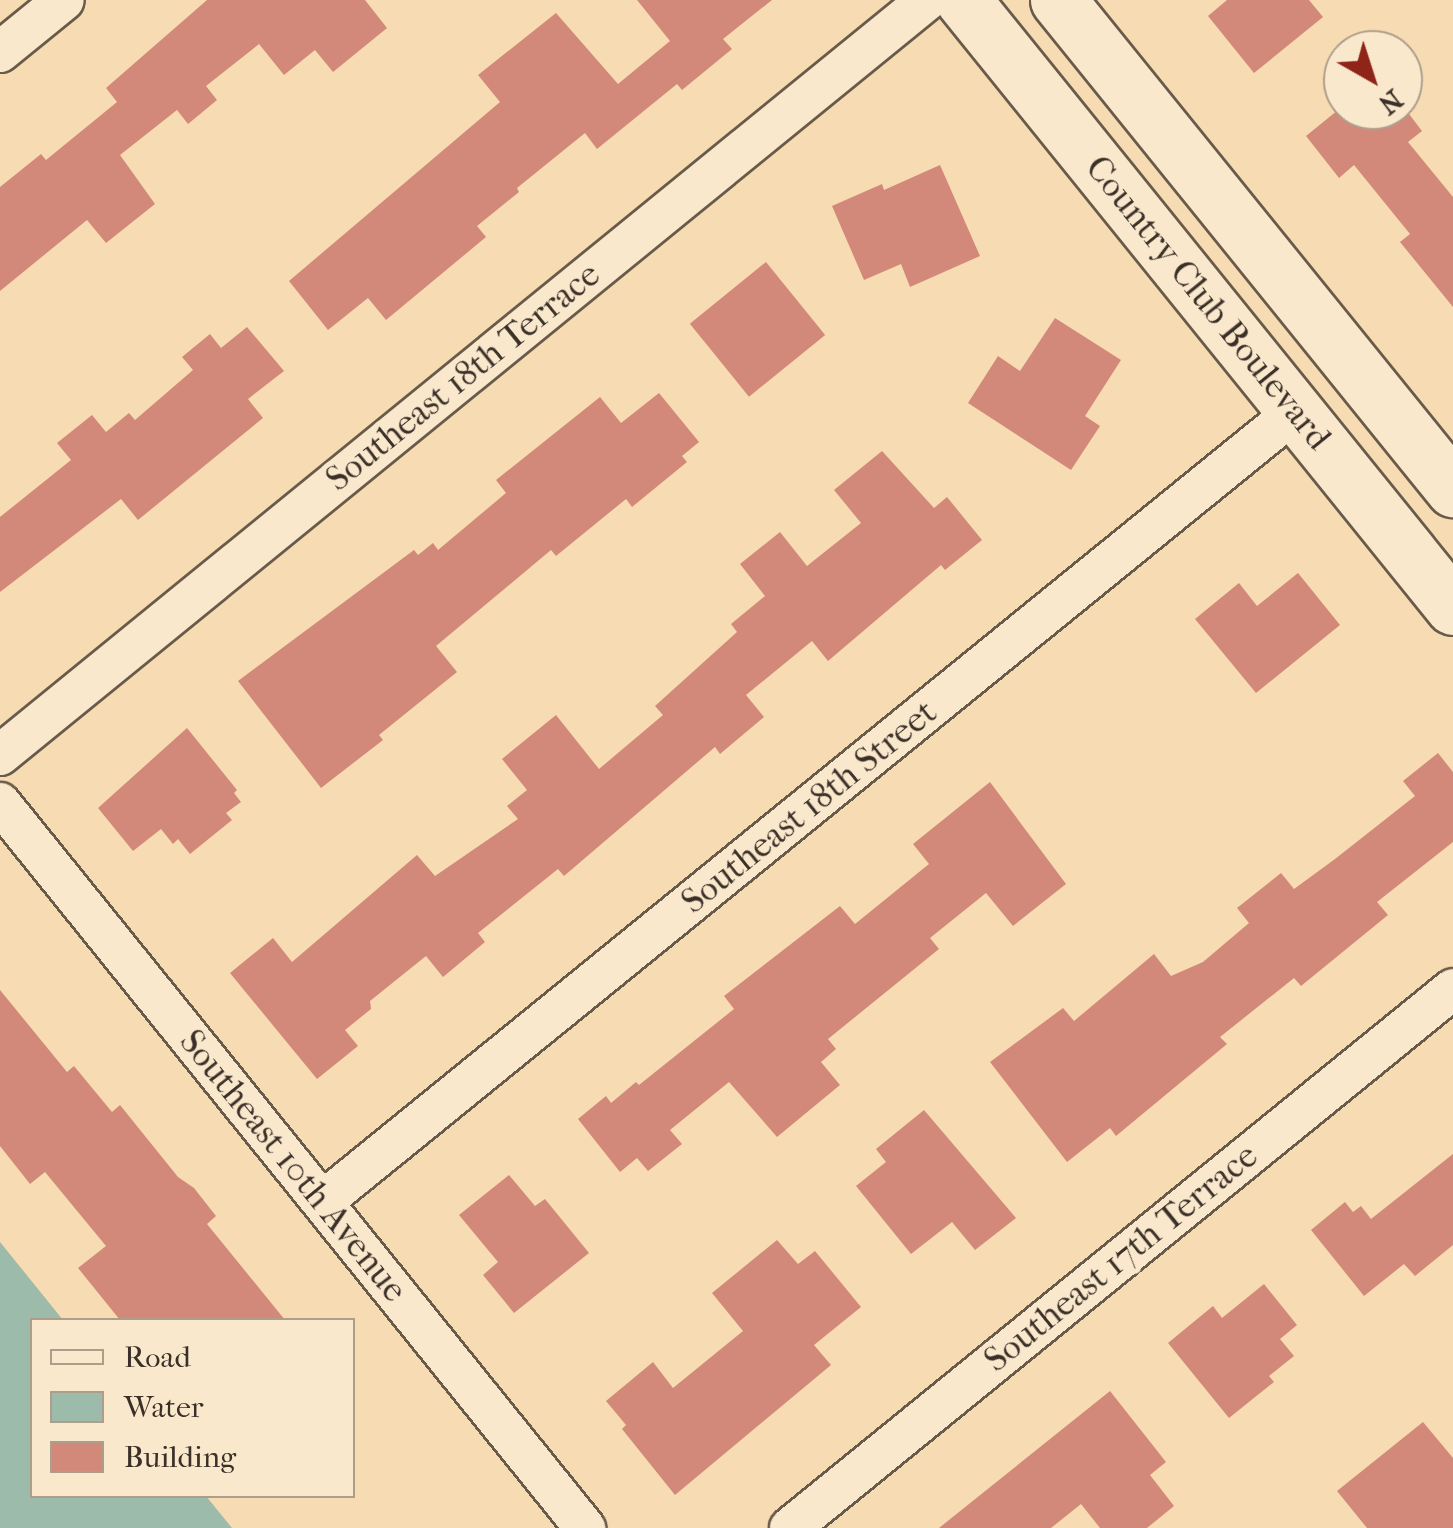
<!DOCTYPE html>
<style>
body{margin:0}
#map{position:relative;width:1453px;height:1528px;overflow:hidden;background:#f7dbb2;font-family:"IM FELL French Canon",serif}
div>[style]{position:absolute}
.water>*{inset:0;background:#9dbbaa}
.building>*{inset:0;background:#d38979;transform-origin:0 0}
.roads{filter:drop-shadow(2px 0 #695b4a) drop-shadow(-2px 0 #695b4a) drop-shadow(0 2px #695b4a) drop-shadow(0 -2px #695b4a)}
.street>*{height:40px;margin:-20px;padding:0 20px;transform-origin:20px;border-radius:20px;background:#fae8cd}
.secondary>*{height:55px;margin:-27.5px;padding:0 27.5px;transform-origin:27.5px;border-radius:27.5px;background:#fae8cd}
span{translate:-50% -50%;white-space:nowrap;text-align:center;line-height:1.15;-webkit-text-stroke:10px #fae8cd;paint-order:stroke}
.street-label{font-size:35px;color:#3a3028}
.legend{position:absolute;left:30px;top:1318px;width:325px;height:180px;box-sizing:border-box;background:#fae8cd;border:2px solid #ad9e8b;margin:0;padding:12px 18px;list-style:none;font-size:30px;color:#3a3028}
.legend li{display:flex;align-items:center;gap:20px;height:50px}
.legend b{width:50px;border:2px solid #ad9e8b}
.north{position:absolute;left:1323px;top:30px;width:100px;height:100px;box-sizing:border-box;background:#fae8cd;border:2px solid #ad9e8b;border-radius:50%;rotate:141deg;font-size:28px;font-weight:700;line-height:40px;text-align:center;color:#3a3028}
.north::after{content:'';display:block;margin:auto;width:35px;height:45px;background:#8f2418;clip-path:polygon(50% 0,100% 100%,50% 72%,0 100%)}
</style>
<div id="map">
<div class="water">
<div style="clip-path:polygon(0 1242px,63px 1320px,32px 1320px,32px 1496px,206px 1496px,232px 1528px,0 1528px)"></div>
</div>
<div class="building">
<div style="clip-path:polygon(207px 0,365px 0,387px 28px,333px 72px,315px 50px,284px 75px,259px 44px,206px 86px,217px 100px,188px 124px,177px 110px,120px 155px,155px 204px,106px 243px,87px 220px,0 291px,0 187px,41px 154px,46px 160px,117px 102px,106px 88px)"></div>
<div style="clip-path:polygon(637px 0,772px 0,723px 39px,732px 49px,682px 90px,677px 84px,597px 149px,585px 133px,517px 188px,519px 192px,477px 226px,486px 237px,386px 320px,368px 298px,328px 330px,289px 281px,500px 102px,478px 75px,556px 13px,618px 84px,670px 41px)"></div>
<div style="clip-path:polygon(1227px 0,1309px 0,1323px 17px,1254px 73px,1208px 16px)"></div>
<div style="clip-path:polygon(1338px 110px,1406px 110px,1422px 131px,1408px 142px,1453px 197px,1453px 307px,1400px 242px,1410px 234px,1354px 165px,1339px 178px,1306px 136px)"></div>
<div style="clip-path:polygon(940px 165px,980px 256px,910px 287px,901px 264px,864px 280px,832px 206px,882px 184px,884px 190px)"></div>
<div style="left:766px;top:262px;width:94px;height:98px;rotate:51deg"></div>
<div style="clip-path:polygon(1055px 318px,1121px 360px,1085px 416px,1100px 426px,1071px 470px,968px 403px,998px 356px,1020px 371px)"></div>
<div style="clip-path:polygon(247px 327px,284px 371px,248px 399px,263px 418px,138px 520px,121px 499px,0 592px,0 517px,71px 460px,57px 443px,92px 415px,106px 432px,129px 413px,135px 420px,193px 370px,182px 357px,210px 334px,221px 348px)"></div>
<div style="clip-path:polygon(659px 393px,699px 442px,682px 456px,687px 462px,632px 507px,626px 499px,556px 556px,551px 550px,436px 646px,457px 672px,379px 735px,383px 740px,321px 788px,238px 681px,414px 550px,418px 555px,433px 543px,438px 550px,506px 493px,496px 480px,600px 397px,621px 423px)"></div>
<div style="clip-path:polygon(882px 451px,934px 508px,947px 497px,982px 540px,945px 570px,941px 565px,828px 661px,812px 641px,746px 695px,764px 717px,720px 754px,715px 747px,564px 876px,558px 869px,478px 933px,485px 942px,443px 977px,426px 956px,370px 1001px,371px 1009px,345px 1030px,358px 1046px,317px 1079px,230px 973px,273px 938px,292px 962px,417px 855px,435px 876px,518px 819px,507px 806px,527px 790px,502px 759px,556px 715px,599px 769px,663px 715px,655px 706px,737px 632px,731px 624px,765px 596px,740px 564px,780px 532px,807px 566px,861px 523px,834px 490px)"></div>
<div style="clip-path:polygon(1298px 573px,1340px 625px,1256px 693px,1195px 619px,1239px 583px,1257px 606px)"></div>
<div style="clip-path:polygon(187px 728px,237px 790px,234px 793px,241px 802px,226px 813px,232px 820px,190px 854px,178px 839px,173px 844px,161px 829px,133px 851px,98px 808px)"></div>
<div style="clip-path:polygon(1438px 753px,1453px 772px,1453px 842px,1377px 902px,1388px 915px,1301px 986px,1294px 978px,1220px 1037px,1227px 1044px,1116px 1136px,1110px 1128px,1067px 1162px,990px 1062px,1063px 1008px,1074px 1021px,1154px 954px,1171px 976px,1203px 962px,1249px 923px,1237px 908px,1281px 873px,1294px 889px,1335px 859px,1415px 796px,1403px 781px)"></div>
<div style="clip-path:polygon(990px 782px,1066px 884px,1013px 926px,986px 893px,930px 938px,939px 949px,828px 1039px,836px 1049px,821px 1062px,840px 1085px,777px 1137px,729px 1082px,670px 1130px,682px 1144px,648px 1171px,637px 1158px,620px 1172px,578px 1119px,606px 1096px,611px 1103px,636px 1082px,639px 1085px,734px 1009px,724px 996px,840px 906px,855px 924px,929px 864px,913px 844px)"></div>
<div style="clip-path:polygon(0 990px,67px 1072px,74px 1066px,112px 1112px,120px 1105px,178px 1177px,194px 1188px,216px 1216px,207px 1224px,285px 1320px,120px 1320px,78px 1268px,106px 1246px,45px 1172px,30px 1184px,0 1146px)"></div>
<div style="clip-path:polygon(924px 1110px,1016px 1218px,975px 1250px,952px 1222px,911px 1254px,856px 1186px,886px 1162px,876px 1149px)"></div>
<div style="clip-path:polygon(1453px 1154px,1453px 1245px,1415px 1276px,1404px 1264px,1364px 1296px,1311px 1230px,1345px 1202px,1353px 1212px,1361px 1206px,1371px 1219px)"></div>
<div style="clip-path:polygon(509px 1175px,535px 1206px,545px 1199px,589px 1253px,514px 1313px,483px 1275px,498px 1262px,459px 1215px)"></div>
<div style="clip-path:polygon(777px 1240px,798px 1264px,815px 1251px,861px 1307px,814px 1345px,831px 1365px,675px 1495px,622px 1429px,626px 1425px,606px 1401px,653px 1362px,673px 1388px,743px 1331px,712px 1293px)"></div>
<div style="clip-path:polygon(1264px 1284px,1297px 1325px,1280px 1339px,1294px 1356px,1269px 1376px,1274px 1382px,1229px 1418px,1168px 1343px,1213px 1306px,1222px 1318px)"></div>
<div style="clip-path:polygon(1110px 1391px,1166px 1462px,1150px 1475px,1174px 1506px,1147px 1528px,1100px 1528px,1081px 1504px,1051px 1528px,939px 1528px)"></div>
<div style="clip-path:polygon(1423px 1422px,1453px 1458px,1453px 1528px,1367px 1528px,1337px 1491px)"></div>
</div>
<div class="roads">
<div class="street">
<div style="left:0;top:52px;width:82px;rotate:-39.1deg"></div>
<div style="left:0;top:755px;width:1196px;rotate:-39.16deg"></div>
<div style="left:0;top:803px;width:932px;rotate:51.1deg"></div>
<div style="left:322px;top:1202px;width:1255px;rotate:-39.08deg"></div>
<div style="left:790px;top:1528px;width:854px;rotate:-39.11deg"></div>
</div>
<div class="secondary">
<div style="left:963px;top:0;width:780px;rotate:51.09deg"></div>
<div style="left:1058px;top:0;width:629px;rotate:51.07deg"></div>
</div>
</div>
<div class="street-label">
<span style="left:1208px;top:303px;rotate:51deg">Country Club Boulevard</span>
<span style="left:463px;top:377px;rotate:-39deg">Southeast 18th Terrace</span>
<span style="left:809px;top:807px;rotate:-39deg">Southeast 18th Street</span>
<span style="left:293px;top:1166px;rotate:51deg">Southeast 10th Avenue</span>
<span style="left:1121px;top:1258px;rotate:-39deg">Southeast 17th Terrace</span>
</div>
<ul class="legend">
<li><b style="height:12px;background:#fae8cd"></b>Road</li>
<li><b style="height:28px;background:#9dbbaa"></b>Water</li>
<li><b style="height:28px;background:#d38979"></b>Building</li>
</ul>
<div class="north">N</div>
</div>
